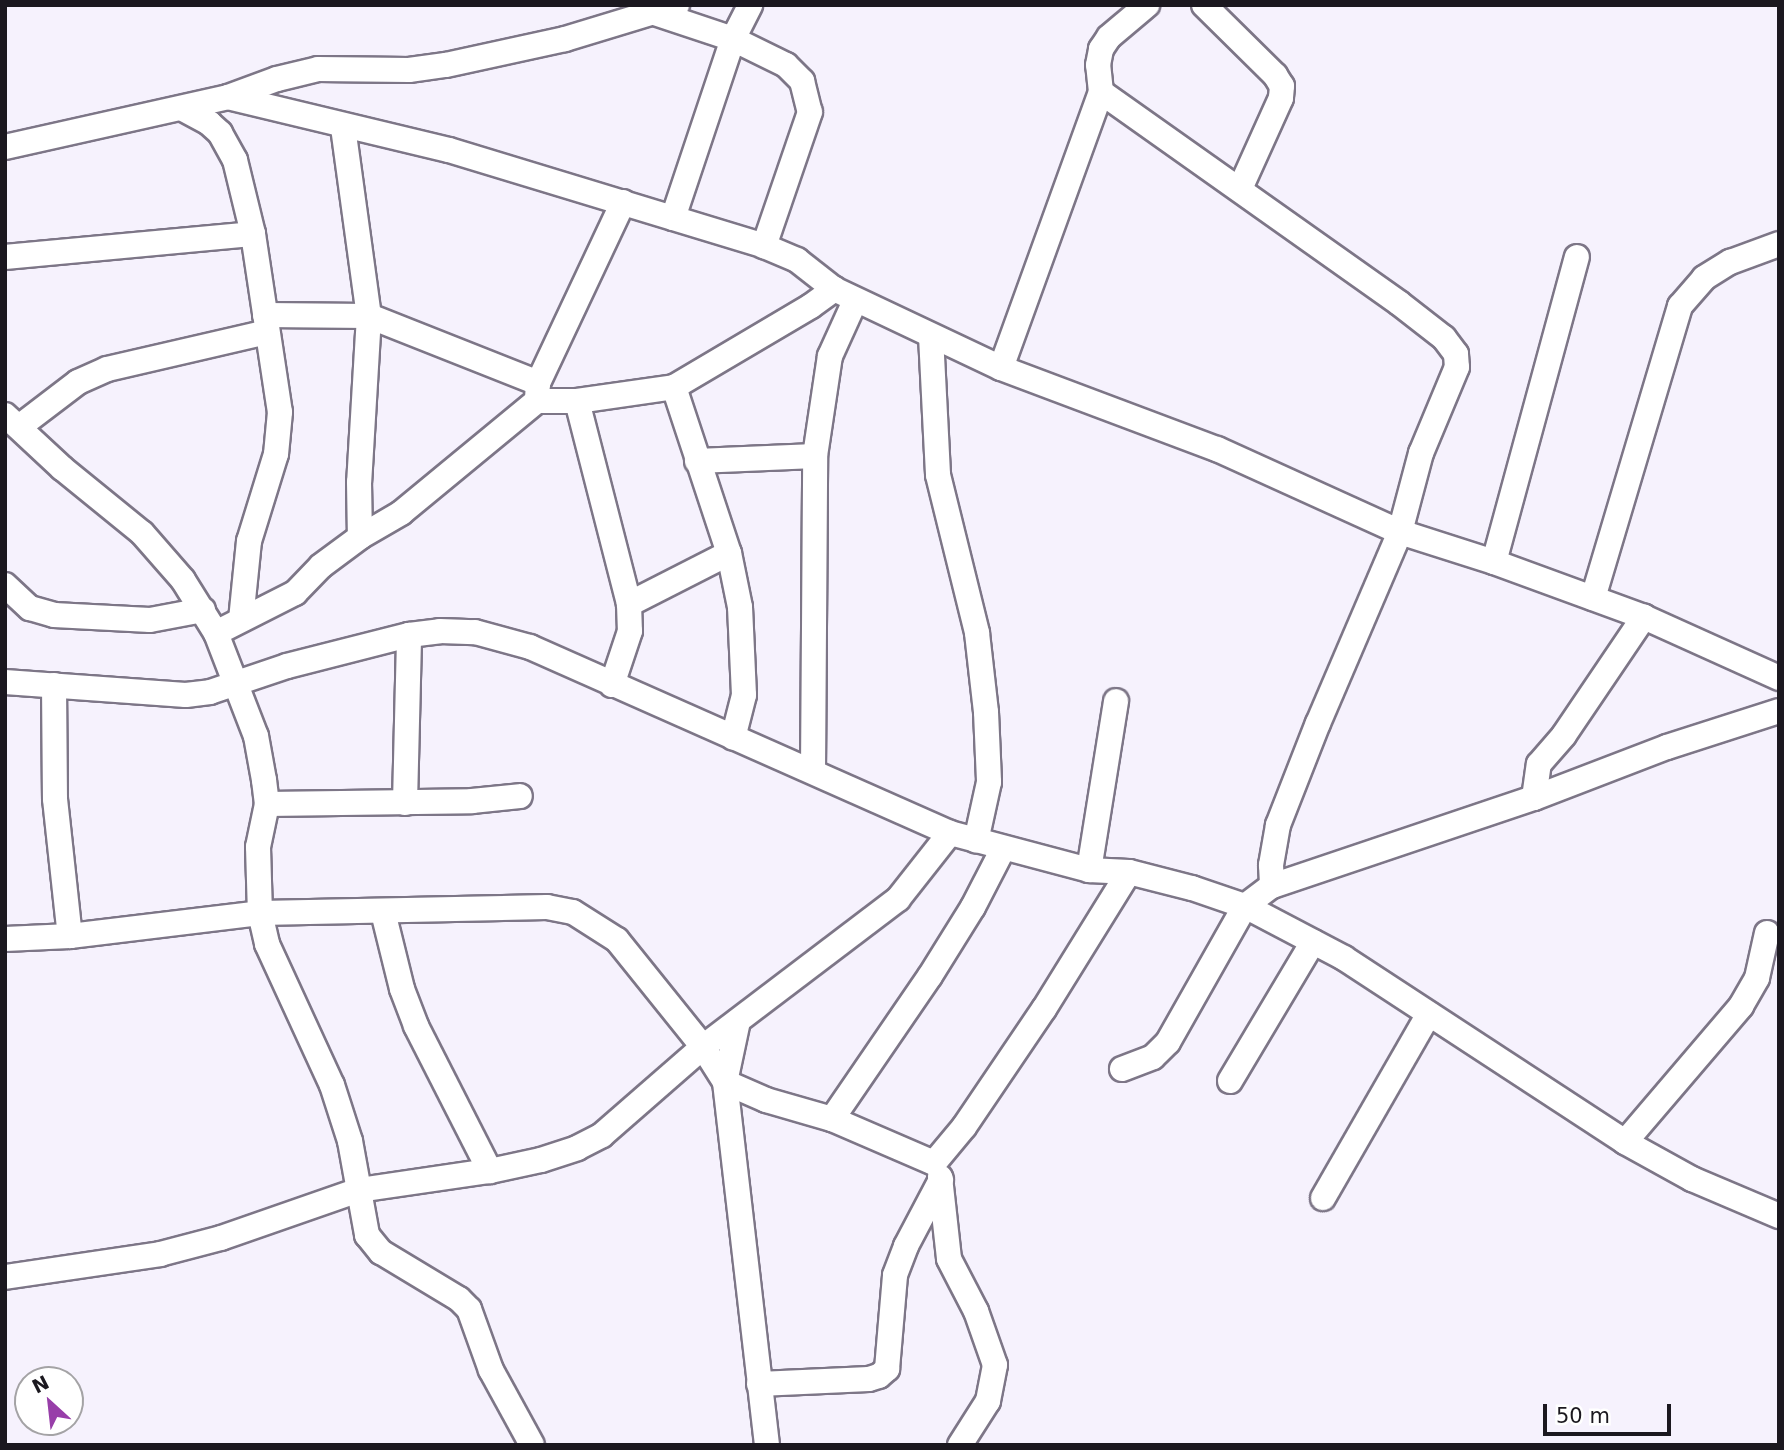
<!DOCTYPE html>
<style>
body{margin:0}
#map{position:relative;width:1784px;height:1450px;overflow:hidden;background:#f6f2fd;font-family:"DejaVu Sans",sans-serif}
div>[style]{position:absolute}
.roads{filter:drop-shadow(2px 0 #7d7687) drop-shadow(-2px 0 #7d7687) drop-shadow(0 2px #7d7687) drop-shadow(0 -2px #7d7687)}
.minor>*{height:24px;margin:-12px;padding:0 12px;transform-origin:12px;border-radius:12px;background:#fff}
span{translate:-50% -50%;white-space:nowrap;text-align:center;line-height:1.15;-webkit-text-stroke:7px #fff;paint-order:stroke}
.frame{position:absolute;inset:0;border:7px solid #1b181f;pointer-events:none}
.north{position:absolute;left:14px;top:1366px;width:70px;height:70px;box-sizing:border-box;background:#fff;border:2px solid #a4a3a5;border-radius:50%;rotate:333deg;font-size:19px;font-weight:700;line-height:28px;text-align:center;color:#1b181f}
.north::after{content:'';display:block;margin:auto;width:24px;height:32px;background:#983ea9;clip-path:polygon(50% 0,100% 100%,50% 72%,0 100%)}
.scale{position:absolute;left:1543px;top:1404px;width:128px;height:32px;box-sizing:border-box;border:4px solid #1b181f;border-top:0;padding-left:9px;font-size:21px;line-height:24px;white-space:nowrap;color:#1b181f;-webkit-text-stroke:5px #fff;paint-order:stroke}
</style>
<div id="map">
<div class="roads">
<div class="minor">
<div style="left:1204px;top:5px;width:100px;rotate:44.6deg"></div>
<div style="left:1275px;top:75px;width:13px;rotate:58deg"></div>
<div style="left:1282px;top:86px;width:12px;rotate:95deg"></div>
<div style="left:1281px;top:98px;width:100px;rotate:114.3deg"></div>
<div style="left:651px;top:9px;width:3px;rotate:72deg"></div>
<div style="left:652px;top:12px;width:85px;rotate:18.4deg"></div>
<div style="left:733px;top:39px;width:59px;rotate:26.1deg"></div>
<div style="left:786px;top:65px;width:23px;rotate:45deg"></div>
<div style="left:802px;top:81px;width:32px;rotate:76deg"></div>
<div style="left:810px;top:112px;width:142px;rotate:108.9deg"></div>
<div style="left:1101px;top:92px;width:365px;rotate:35.3deg"></div>
<div style="left:1399px;top:303px;width:57px;rotate:37.9deg"></div>
<div style="left:1444px;top:338px;width:20px;rotate:53deg"></div>
<div style="left:1456px;top:354px;width:13px;rotate:86deg"></div>
<div style="left:1457px;top:367px;width:93px;rotate:112.7deg"></div>
<div style="left:1421px;top:453px;width:82px;rotate:104.9deg"></div>
<div style="left:1400px;top:532px;width:208px;rotate:113.2deg"></div>
<div style="left:1318px;top:723px;width:110px;rotate:111.4deg"></div>
<div style="left:1278px;top:825px;width:41px;rotate:99.9deg"></div>
<div style="left:1271px;top:865px;width:21px;rotate:87deg"></div>
<div style="left:228px;top:97px;width:52px;rotate:-20.2deg"></div>
<div style="left:277px;top:79px;width:42px;rotate:-13.7deg"></div>
<div style="left:318px;top:69px;width:91px;rotate:0.6deg"></div>
<div style="left:409px;top:70px;width:37px;rotate:-8deg"></div>
<div style="left:446px;top:65px;width:122px;rotate:-12.3deg"></div>
<div style="left:565px;top:39px;width:117px;rotate:-16.9deg"></div>
<div style="left:183px;top:109px;width:30px;rotate:28deg"></div>
<div style="left:209px;top:123px;width:15px;rotate:42deg"></div>
<div style="left:220px;top:133px;width:31px;rotate:61deg"></div>
<div style="left:235px;top:160px;width:76px;rotate:76.3deg"></div>
<div style="left:253px;top:234px;width:180px;rotate:81.4deg"></div>
<div style="left:280px;top:412px;width:42px;rotate:95.4deg"></div>
<div style="left:276px;top:454px;width:91px;rotate:107.2deg"></div>
<div style="left:249px;top:541px;width:79px;rotate:95.8deg"></div>
<div style="left:343px;top:127px;width:191px;rotate:82.2deg"></div>
<div style="left:369px;top:316px;width:166px;rotate:93.4deg"></div>
<div style="left:359px;top:482px;width:55px;rotate:89deg"></div>
<div style="left:5px;top:147px;width:229px;rotate:-12.6deg"></div>
<div style="left:228px;top:97px;width:227px;rotate:13.5deg"></div>
<div style="left:449px;top:150px;width:329px;rotate:16.9deg"></div>
<div style="left:764px;top:246px;width:36px;rotate:23deg"></div>
<div style="left:797px;top:260px;width:47px;rotate:38.1deg"></div>
<div style="left:673px;top:218px;width:189px;rotate:-71.5deg"></div>
<div style="left:733px;top:39px;width:38px;rotate:-63deg"></div>
<div style="left:5px;top:257px;width:249px;rotate:-5.3deg"></div>
<div style="left:265px;top:315px;width:104px;rotate:0.6deg"></div>
<div style="left:369px;top:316px;width:182px;rotate:21.6deg"></div>
<div style="left:931px;top:336px;width:139px;rotate:87.1deg"></div>
<div style="left:938px;top:475px;width:163px;rotate:76.1deg"></div>
<div style="left:977px;top:633px;width:80px;rotate:83.5deg"></div>
<div style="left:986px;top:712px;width:70px;rotate:87.5deg"></div>
<div style="left:989px;top:782px;width:60px;rotate:102.4deg"></div>
<div style="left:1001px;top:368px;width:294px;rotate:-70.1deg"></div>
<div style="left:1101px;top:92px;width:27px;rotate:-96deg"></div>
<div style="left:1098px;top:65px;width:16px;rotate:-79deg"></div>
<div style="left:1101px;top:49px;width:14px;rotate:-56deg"></div>
<div style="left:1109px;top:37px;width:50px;rotate:-40.1deg"></div>
<div style="left:674px;top:387px;width:175px;rotate:71.7deg"></div>
<div style="left:729px;top:553px;width:55px;rotate:78.5deg"></div>
<div style="left:740px;top:607px;width:88px;rotate:87.4deg"></div>
<div style="left:744px;top:695px;width:44px;rotate:104.3deg"></div>
<div style="left:537px;top:400px;width:17px;rotate:-87deg"></div>
<div style="left:538px;top:383px;width:200px;rotate:-64.8deg"></div>
<div style="left:577px;top:401px;width:210px;rotate:75.6deg"></div>
<div style="left:629px;top:604px;width:27px;rotate:88deg"></div>
<div style="left:630px;top:631px;width:57px;rotate:108.4deg"></div>
<div style="left:5px;top:415px;width:78px;rotate:42.9deg"></div>
<div style="left:62px;top:468px;width:103px;rotate:39.1deg"></div>
<div style="left:142px;top:533px;width:62px;rotate:48.9deg"></div>
<div style="left:183px;top:580px;width:62px;rotate:58.1deg"></div>
<div style="left:216px;top:633px;width:110px;rotate:68.8deg"></div>
<div style="left:256px;top:736px;width:45px;rotate:79.7deg"></div>
<div style="left:264px;top:780px;width:24px;rotate:83deg"></div>
<div style="left:267px;top:804px;width:44px;rotate:101.8deg"></div>
<div style="left:258px;top:847px;width:66px;rotate:88.3deg"></div>
<div style="left:260px;top:913px;width:32px;rotate:77deg"></div>
<div style="left:267px;top:944px;width:155px;rotate:65.3deg"></div>
<div style="left:332px;top:1085px;width:59px;rotate:72.2deg"></div>
<div style="left:350px;top:1141px;width:96px;rotate:79.7deg"></div>
<div style="left:367px;top:1235px;width:22px;rotate:51deg"></div>
<div style="left:381px;top:1252px;width:91px;rotate:31.1deg"></div>
<div style="left:459px;top:1299px;width:14px;rotate:45deg"></div>
<div style="left:469px;top:1309px;width:65px;rotate:70.2deg"></div>
<div style="left:491px;top:1370px;width:85px;rotate:61.3deg"></div>
<div style="left:19px;top:427px;width:74px;rotate:-37.3deg"></div>
<div style="left:78px;top:382px;width:32px;rotate:-24deg"></div>
<div style="left:107px;top:369px;width:164px;rotate:-13deg"></div>
<div style="left:697px;top:461px;width:118px;rotate:-2.4deg"></div>
<div style="left:1494px;top:562px;width:316px;rotate:-74.8deg"></div>
<div style="left:5px;top:585px;width:34px;rotate:43deg"></div>
<div style="left:30px;top:608px;width:25px;rotate:16deg"></div>
<div style="left:54px;top:615px;width:96px;rotate:3deg"></div>
<div style="left:150px;top:620px;width:54px;rotate:-10.7deg"></div>
<div style="left:1593px;top:598px;width:305px;rotate:-73.4deg"></div>
<div style="left:1680px;top:306px;width:37px;rotate:-49deg"></div>
<div style="left:1704px;top:278px;width:31px;rotate:-32deg"></div>
<div style="left:1730px;top:262px;width:52px;rotate:-20.2deg"></div>
<div style="left:629px;top:604px;width:112px;rotate:-27deg"></div>
<div style="left:216px;top:633px;width:89px;rotate:-26.9deg"></div>
<div style="left:295px;top:593px;width:37px;rotate:-46deg"></div>
<div style="left:321px;top:566px;width:49px;rotate:-36.6deg"></div>
<div style="left:360px;top:537px;width:48px;rotate:-30.3deg"></div>
<div style="left:401px;top:513px;width:176px;rotate:-39.5deg"></div>
<div style="left:537px;top:401px;width:40px"></div>
<div style="left:577px;top:401px;width:98px;rotate:-8.2deg"></div>
<div style="left:674px;top:387px;width:159px;rotate:-30.6deg"></div>
<div style="left:811px;top:306px;width:29px;rotate:-36deg"></div>
<div style="left:834px;top:289px;width:185px;rotate:25.3deg"></div>
<div style="left:1001px;top:368px;width:231px;rotate:20.6deg"></div>
<div style="left:1217px;top:449px;width:201px;rotate:24.4deg"></div>
<div style="left:1400px;top:532px;width:99px;rotate:17.7deg"></div>
<div style="left:1494px;top:562px;width:160px;rotate:20.1deg"></div>
<div style="left:1644px;top:617px;width:148px;rotate:24.3deg"></div>
<div style="left:5px;top:682px;width:181px;rotate:4.1deg"></div>
<div style="left:186px;top:695px;width:24px;rotate:-7deg"></div>
<div style="left:210px;top:692px;width:81px;rotate:-18.7deg"></div>
<div style="left:287px;top:666px;width:126px;rotate:-14.3deg"></div>
<div style="left:409px;top:635px;width:31px;rotate:-7deg"></div>
<div style="left:440px;top:631px;width:35px;rotate:2deg"></div>
<div style="left:475px;top:632px;width:57px;rotate:15.3deg"></div>
<div style="left:530px;top:647px;width:459px;rotate:23.9deg"></div>
<div style="left:950px;top:833px;width:144px;rotate:14.9deg"></div>
<div style="left:1089px;top:870px;width:40px;rotate:2.9deg"></div>
<div style="left:1129px;top:872px;width:65px;rotate:14.3deg"></div>
<div style="left:1192px;top:888px;width:56px;rotate:18.8deg"></div>
<div style="left:1245px;top:906px;width:112px;rotate:27.7deg"></div>
<div style="left:1344px;top:958px;width:336px;rotate:33.2deg"></div>
<div style="left:1625px;top:1142px;width:77px;rotate:28.9deg"></div>
<div style="left:1692px;top:1179px;width:95px;rotate:23deg"></div>
<div style="left:54px;top:685px;width:114px;rotate:89.5deg"></div>
<div style="left:55px;top:799px;width:138px;rotate:83.8deg"></div>
<div style="left:813px;top:771px;width:315px;rotate:-89.6deg"></div>
<div style="left:815px;top:456px;width:101px;rotate:-81.5deg"></div>
<div style="left:830px;top:356px;width:60px;rotate:-65.6deg"></div>
<div style="left:1534px;top:798px;width:34px;rotate:-82deg"></div>
<div style="left:1539px;top:764px;width:38px;rotate:-49deg"></div>
<div style="left:1564px;top:735px;width:143px;rotate:-55.9deg"></div>
<div style="left:405px;top:803px;width:168px;rotate:-88.6deg"></div>
<div style="left:267px;top:804px;width:205px;rotate:-0.8deg"></div>
<div style="left:472px;top:801px;width:48px;rotate:-5.9deg"></div>
<div style="left:1089px;top:870px;width:171px;rotate:-80.9deg"></div>
<div style="left:383px;top:912px;width:79px;rotate:76.1deg"></div>
<div style="left:402px;top:989px;width:40px;rotate:69deg"></div>
<div style="left:416px;top:1026px;width:163px;rotate:63deg"></div>
<div style="left:5px;top:939px;width:65px;rotate:-2.6deg"></div>
<div style="left:70px;top:936px;width:191px;rotate:-6.9deg"></div>
<div style="left:260px;top:913px;width:287px;rotate:-1.2deg"></div>
<div style="left:547px;top:907px;width:26px;rotate:11deg"></div>
<div style="left:573px;top:912px;width:52px;rotate:32.5deg"></div>
<div style="left:617px;top:940px;width:137px;rotate:51.2deg"></div>
<div style="left:703px;top:1047px;width:41px;rotate:57.8deg"></div>
<div style="left:725px;top:1082px;width:45px;rotate:23.7deg"></div>
<div style="left:766px;top:1100px;width:69px;rotate:16.1deg"></div>
<div style="left:832px;top:1119px;width:111px;rotate:23.3deg"></div>
<div style="left:934px;top:1163px;width:47px;rotate:-50.2deg"></div>
<div style="left:964px;top:1127px;width:143px;rotate:-55.9deg"></div>
<div style="left:1044px;top:1009px;width:161px;rotate:-58.2deg"></div>
<div style="left:738px;top:1021px;width:62px;rotate:102deg"></div>
<div style="left:725px;top:1082px;width:365px;rotate:83.4deg"></div>
<div style="left:1122px;top:1069px;width:33px;rotate:-21deg"></div>
<div style="left:1153px;top:1057px;width:21px;rotate:-45deg"></div>
<div style="left:1168px;top:1042px;width:156px;rotate:-60.5deg"></div>
<div style="left:1245px;top:906px;width:34px;rotate:-37deg"></div>
<div style="left:1272px;top:886px;width:276px;rotate:-18.6deg"></div>
<div style="left:1534px;top:798px;width:142px;rotate:-21deg"></div>
<div style="left:1667px;top:747px;width:118px;rotate:-17.8deg"></div>
<div style="left:1230px;top:1081px;width:162px;rotate:-59.2deg"></div>
<div style="left:832px;top:1119px;width:173px;rotate:-55.6deg"></div>
<div style="left:930px;top:976px;width:81px;rotate:-58.1deg"></div>
<div style="left:973px;top:907px;width:65px;rotate:-62.7deg"></div>
<div style="left:1625px;top:1142px;width:179px;rotate:-49.5deg"></div>
<div style="left:1741px;top:1006px;width:32px;rotate:-60deg"></div>
<div style="left:1757px;top:978px;width:46px;rotate:-77.5deg"></div>
<div style="left:940px;top:1177px;width:82px;rotate:83.7deg"></div>
<div style="left:949px;top:1259px;width:59px;rotate:62.6deg"></div>
<div style="left:976px;top:1311px;width:57px;rotate:70.6deg"></div>
<div style="left:995px;top:1365px;width:37px;rotate:101deg"></div>
<div style="left:988px;top:1401px;width:52px;rotate:122.5deg"></div>
<div style="left:1323px;top:1198px;width:212px;rotate:-60.1deg"></div>
<div style="left:5px;top:1277px;width:157px;rotate:-8.4deg"></div>
<div style="left:160px;top:1254px;width:63px;rotate:-14.7deg"></div>
<div style="left:221px;top:1238px;width:146px;rotate:-19.2deg"></div>
<div style="left:359px;top:1190px;width:132px;rotate:-8.3deg"></div>
<div style="left:490px;top:1171px;width:52px;rotate:-12.2deg"></div>
<div style="left:541px;top:1160px;width:38px;rotate:-18deg"></div>
<div style="left:577px;top:1148px;width:28px;rotate:-27deg"></div>
<div style="left:602px;top:1135px;width:134px;rotate:-41.1deg"></div>
<div style="left:703px;top:1047px;width:245px;rotate:-37.2deg"></div>
<div style="left:898px;top:899px;width:84px;rotate:-51.8deg"></div>
<div style="left:759px;top:1384px;width:110px;rotate:-2.6deg"></div>
<div style="left:869px;top:1379px;width:10px;rotate:-17deg"></div>
<div style="left:879px;top:1376px;width:11px;rotate:-41deg"></div>
<div style="left:887px;top:1369px;width:94px;rotate:-85.1deg"></div>
<div style="left:895px;top:1275px;width:31px;rotate:-69deg"></div>
<div style="left:906px;top:1246px;width:75px;rotate:-62.1deg"></div>
</div>
</div>
<div class="frame"></div>
<div class="north">N</div>
<div class="scale">50 m</div>
</div>
